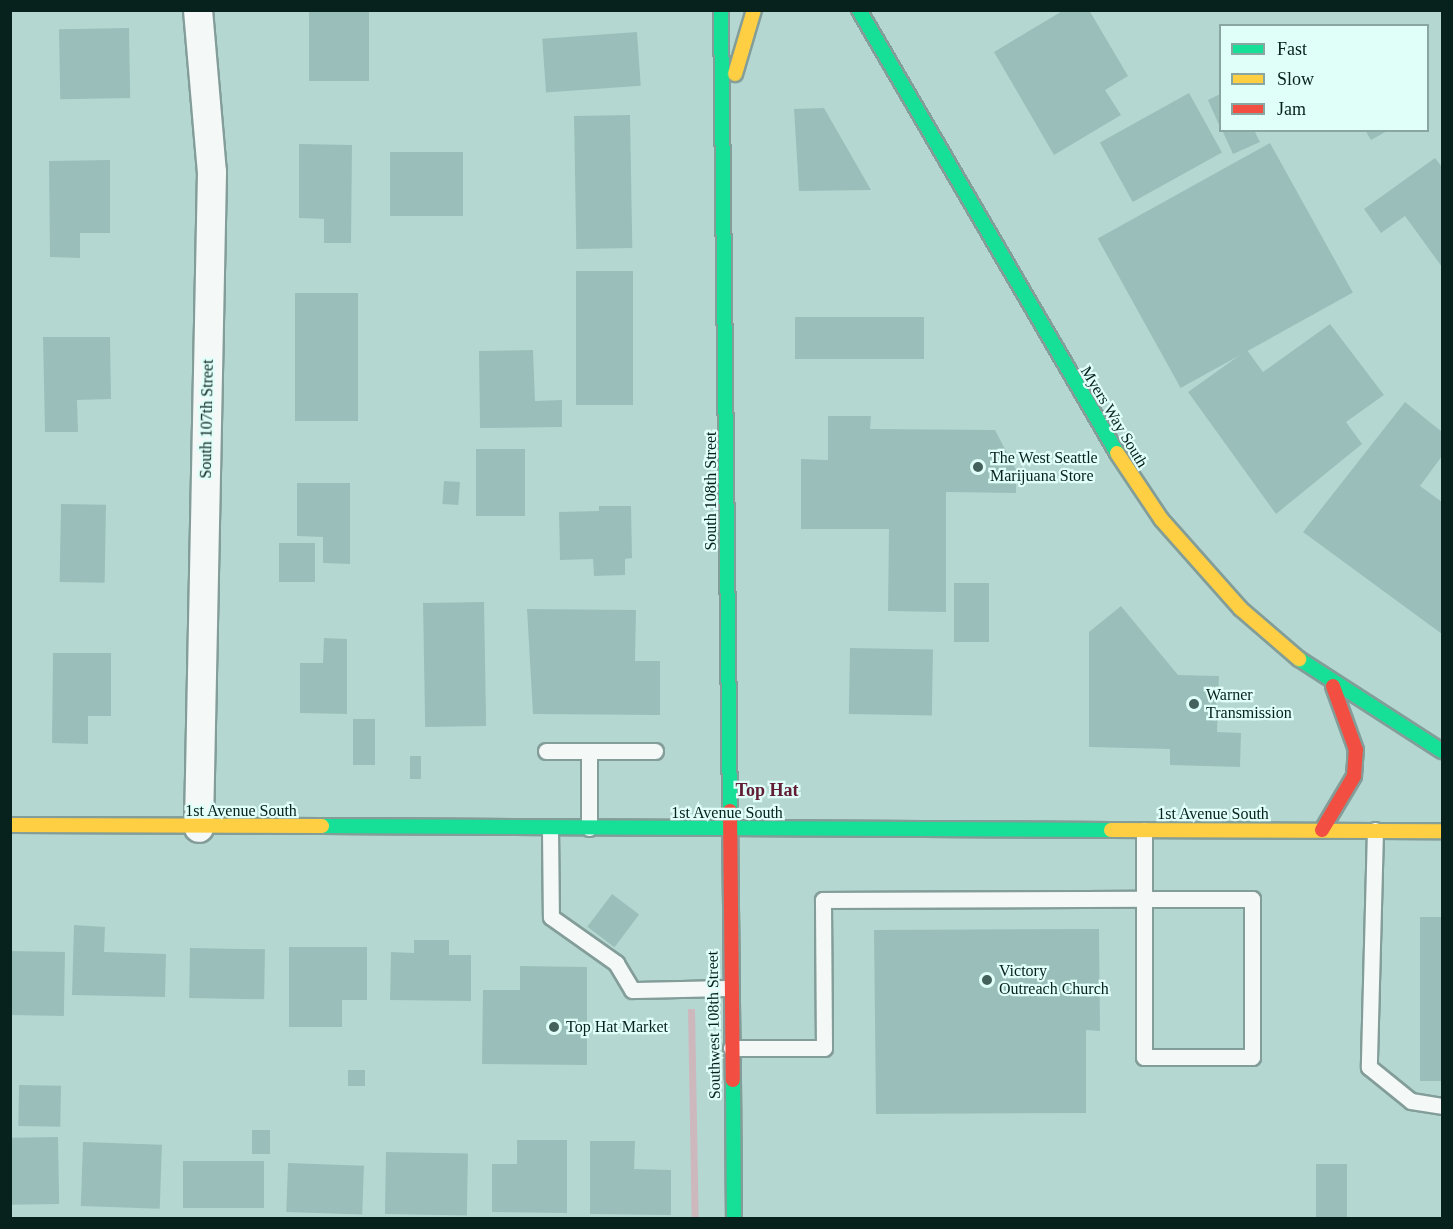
<!DOCTYPE html>
<style>
body{margin:0}
#map{position:relative;width:1453px;height:1229px;overflow:hidden;background:#b5d7d1;font-family:Georgia,serif}
div>[style]{position:absolute}
.green>*{inset:0;background:#cdb8be;transform-origin:0 0}
.building>*{inset:0;background:#9abfba;transform-origin:0 0}
.roads{filter:drop-shadow(2px 0 #839d99) drop-shadow(-2px 0 #839d99) drop-shadow(0 2px #839d99) drop-shadow(0 -2px #839d99)}
.lane>*{height:15px;margin:-7.5px;padding:0 7.5px;transform-origin:7.5px;border-radius:7.5px;background:#f4f9f8}
.street>*{height:28px;margin:-14px;padding:0 14px;transform-origin:14px;border-radius:14px;background:#f4f9f8}
.fast>*{height:14px;margin:-7px;padding:0 7px;transform-origin:7px;border-radius:7px;background:#16e098}
.slow>*{height:14px;margin:-7px;padding:0 7px;transform-origin:7px;border-radius:7px;background:#ffcf43}
.jam>*{height:14px;margin:-7px;padding:0 7px;transform-origin:7px;border-radius:7px;background:#f24e42}
.dots>*{width:16px;height:16px;translate:-50% -50%;box-sizing:border-box;border:3px solid #e1fff9;border-radius:50%}
span{translate:-50% -50%;white-space:nowrap;text-align:center;line-height:1.15;-webkit-text-stroke:4.5px #e1fff9;paint-order:stroke}
.street-label{font-size:16px;color:#07211d}
.poi-label{font-size:16px;color:#07211d}
.left{translate:0 -50%;text-align:left}
.neighbourhood-label{font-size:18px;color:#601d34;font-weight:700}
.frame{position:absolute;inset:0;border:12px solid #07211d;pointer-events:none}
.legend{position:absolute;left:1219px;top:24px;width:210px;height:108px;box-sizing:border-box;background:#e1fff9;border:2px solid #8aa6a1;margin:0;padding:8px 10px;list-style:none;font-size:18px;color:#07211d}
.legend li{display:flex;align-items:center;gap:12px;height:30px}
.legend b{width:30px;border:2px solid #8aa6a1}
</style>
<div id="map">
<div class="green">
<div style="left:695px;top:1009px;width:209px;height:7px;rotate:89deg"></div>
</div>
<div class="building">
<div style="left:309px;top:10px;width:60px;height:71px"></div>
<div style="clip-path:polygon(1064px 10px,1089px 10px,1128px 76px,1105px 90px,1121px 115px,1054px 155px,994px 52px)"></div>
<div style="left:129px;top:28px;width:70px;height:70px;rotate:89deg"></div>
<div style="left:637px;top:32px;width:54px;height:95px;rotate:86deg"></div>
<div style="left:1189px;top:93px;width:68px;height:102px;rotate:61deg"></div>
<div style="clip-path:polygon(1220px 94px,1220px 127px,1208px 100px)"></div>
<div style="clip-path:polygon(824px 108px,871px 190px,799px 191px,794px 109px)"></div>
<div style="left:630px;top:115px;width:133px;height:56px;rotate:89deg"></div>
<div style="clip-path:polygon(1222px 130px,1254px 130px,1260px 142px,1233px 154px)"></div>
<div style="clip-path:polygon(1365px 130px,1389px 130px,1371px 140px)"></div>
<div style="left:1270px;top:143px;width:171px;height:197px;rotate:61deg"></div>
<div style="clip-path:polygon(299px 144px,352px 145px,351px 243px,324px 243px,324px 219px,299px 218px)"></div>
<div style="left:390px;top:152px;width:73px;height:64px"></div>
<div style="clip-path:polygon(1435px 158px,1442px 167px,1442px 267px,1405px 216px,1381px 233px,1364px 209px)"></div>
<div style="clip-path:polygon(110px 160px,110px 233px,80px 233px,80px 258px,50px 257px,49px 161px)"></div>
<div style="left:576px;top:271px;width:57px;height:134px"></div>
<div style="left:295px;top:293px;width:63px;height:128px"></div>
<div style="left:795px;top:317px;width:129px;height:42px"></div>
<div style="clip-path:polygon(1330px 324px,1384px 395px,1346px 422px,1362px 444px,1276px 514px,1188px 392px,1247px 350px,1263px 372px)"></div>
<div style="clip-path:polygon(43px 337px,110px 337px,111px 399px,77px 400px,78px 432px,45px 432px)"></div>
<div style="clip-path:polygon(533px 350px,535px 401px,562px 400px,562px 427px,480px 428px,479px 351px)"></div>
<div style="clip-path:polygon(1405px 402px,1442px 432px,1442px 456px,1420px 486px,1442px 502px,1442px 634px,1303px 532px)"></div>
<div style="clip-path:polygon(828px 416px,871px 416px,870px 429px,995px 430px,1016px 470px,1016px 493px,946px 492px,946px 612px,888px 611px,889px 529px,801px 529px,801px 459px,828px 460px)"></div>
<div style="left:476px;top:449px;width:49px;height:67px"></div>
<div style="left:444px;top:481px;width:16px;height:23px;rotate:4deg"></div>
<div style="clip-path:polygon(297px 483px,350px 483px,350px 564px,323px 563px,323px 537px,297px 536px)"></div>
<div style="left:61px;top:504px;width:45px;height:78px;rotate:1deg"></div>
<div style="clip-path:polygon(599px 506px,631px 506px,632px 558px,625px 559px,625px 575px,594px 576px,593px 559px,560px 560px,559px 512px,599px 511px)"></div>
<div style="left:279px;top:543px;width:36px;height:39px"></div>
<div style="left:954px;top:583px;width:35px;height:59px"></div>
<div style="left:484px;top:602px;width:124px;height:61px;rotate:89deg"></div>
<div style="clip-path:polygon(1121px 606px,1178px 675px,1219px 676px,1217px 732px,1241px 733px,1240px 767px,1170px 765px,1170px 749px,1089px 747px,1089px 632px)"></div>
<div style="clip-path:polygon(527px 609px,636px 610px,635px 661px,660px 661px,660px 715px,533px 714px)"></div>
<div style="clip-path:polygon(324px 638px,347px 639px,347px 714px,300px 713px,300px 663px,323px 663px)"></div>
<div style="left:850px;top:648px;width:83px;height:66px;rotate:1deg"></div>
<div style="clip-path:polygon(53px 653px,111px 653px,111px 716px,88px 716px,88px 744px,52px 743px)"></div>
<div style="left:353px;top:719px;width:22px;height:46px"></div>
<div style="left:410px;top:756px;width:11px;height:23px"></div>
<div style="left:612px;top:894px;width:34px;height:41px;rotate:37deg"></div>
<div style="left:1420px;top:917px;width:22px;height:164px"></div>
<div style="clip-path:polygon(74px 925px,105px 927px,104px 952px,166px 954px,165px 997px,72px 995px)"></div>
<div style="clip-path:polygon(1099px 929px,1100px 1031px,1086px 1030px,1086px 1113px,876px 1114px,874px 930px)"></div>
<div style="clip-path:polygon(414px 940px,449px 940px,449px 955px,471px 955px,471px 1001px,390px 1000px,391px 952px,414px 953px)"></div>
<div style="clip-path:polygon(289px 947px,367px 947px,367px 1000px,342px 1000px,342px 1027px,289px 1027px)"></div>
<div style="left:190px;top:948px;width:75px;height:50px;rotate:1deg"></div>
<div style="left:10px;top:951px;width:55px;height:64px;rotate:1deg"></div>
<div style="clip-path:polygon(520px 966px,587px 967px,587px 1065px,482px 1064px,483px 990px,520px 990px)"></div>
<div style="left:348px;top:1070px;width:17px;height:16px"></div>
<div style="left:19px;top:1085px;width:42px;height:41px;rotate:1deg"></div>
<div style="left:252px;top:1130px;width:18px;height:24px"></div>
<div style="left:58px;top:1137px;width:67px;height:48px;rotate:89deg"></div>
<div style="clip-path:polygon(517px 1140px,567px 1140px,567px 1213px,492px 1212px,492px 1164px,517px 1164px)"></div>
<div style="clip-path:polygon(590px 1141px,635px 1141px,634px 1169px,671px 1170px,671px 1215px,590px 1214px)"></div>
<div style="left:83px;top:1142px;width:79px;height:64px;rotate:2deg"></div>
<div style="left:386px;top:1152px;width:82px;height:62px;rotate:1deg"></div>
<div style="left:183px;top:1161px;width:81px;height:47px"></div>
<div style="left:288px;top:1163px;width:76px;height:49px;rotate:2deg"></div>
<div style="left:1316px;top:1164px;width:31px;height:54px"></div>
</div>
<div class="roads">
<div class="lane">
<div style="left:546px;top:751px;width:109px"></div>
<div style="left:589px;top:751px;width:77px;rotate:90deg"></div>
<div style="left:550px;top:828px;width:89px;rotate:89.4deg"></div>
<div style="left:551px;top:917px;width:80px;rotate:35.3deg"></div>
<div style="left:616px;top:963px;width:31px;rotate:59deg"></div>
<div style="left:632px;top:990px;width:98px;rotate:-1.2deg"></div>
<div style="left:1375px;top:830px;width:237px;rotate:91.5deg"></div>
<div style="left:1369px;top:1067px;width:54px;rotate:39deg"></div>
<div style="left:1411px;top:1101px;width:31px;rotate:9deg"></div>
<div style="left:1144px;top:899px;width:108px"></div>
<div style="left:1252px;top:899px;width:158px;rotate:90deg"></div>
<div style="left:1252px;top:1057px;width:108px;rotate:180deg"></div>
<div style="left:1144px;top:1057px;width:158px;rotate:-90deg"></div>
<div style="left:731px;top:1048px;width:93px"></div>
<div style="left:824px;top:1048px;width:148px;rotate:-90.4deg"></div>
<div style="left:823px;top:900px;width:321px;rotate:-0.2deg"></div>
<div style="left:1144px;top:899px;width:69px;rotate:-90deg"></div>
</div>
<div class="street">
<div style="left:198px;top:10px;width:163px;rotate:85.1deg"></div>
<div style="left:212px;top:172px;width:656px;rotate:91.14deg"></div>
</div>
<div class="fast">
<div style="left:721px;top:10px;width:801px;rotate:89.36deg"></div>
<div style="left:859px;top:10px;width:513px;rotate:59.78deg"></div>
<div style="left:1299px;top:659px;width:170px;rotate:32.8deg"></div>
<div style="left:322px;top:826px;width:789px;rotate:0.29deg"></div>
<div style="left:733px;top:1080px;width:138px;rotate:89.6deg"></div>
</div>
<div class="slow">
<div style="left:735px;top:74px;width:67px;rotate:-73.5deg"></div>
<div style="left:1117px;top:453px;width:79px;rotate:56.3deg"></div>
<div style="left:1161px;top:519px;width:120px;rotate:48.4deg"></div>
<div style="left:1241px;top:609px;width:77px;rotate:40.8deg"></div>
<div style="left:10px;top:825px;width:312px;rotate:0.2deg"></div>
<div style="left:1111px;top:830px;width:331px;rotate:0.2deg"></div>
</div>
<div class="jam">
<div style="left:730px;top:811px;width:269px;rotate:89.4deg"></div>
<div style="left:1322px;top:830px;width:63px;rotate:-59.3deg"></div>
<div style="left:1354px;top:776px;width:26px;rotate:-86deg"></div>
<div style="left:1356px;top:750px;width:68px;rotate:-109.8deg"></div>
</div>
</div>
<div class="dots">
<div style="left:978px;top:467px;background:#44615c"></div>
<div style="left:1194px;top:704px;background:#44615c"></div>
<div style="left:987px;top:980px;background:#44615c"></div>
<div style="left:554px;top:1027px;background:#44615c"></div>
</div>
<div class="street-label">
<span style="left:1114px;top:417px;rotate:59deg">Myers Way South</span>
<span style="left:207px;top:419px;rotate:-89deg">South 107th Street</span>
<span style="left:711px;top:491px;rotate:-90deg">South 108th Street</span>
<span style="left:241px;top:811px">1st Avenue South</span>
<span style="left:727px;top:813px">1st Avenue South</span>
<span style="left:1213px;top:814px">1st Avenue South</span>
<span style="left:714px;top:1025px;rotate:-91deg">Southwest 108th Street</span>
</div>
<div class="poi-label">
<span class="left" style="left:990px;top:467px">The West Seattle<br>Marijuana Store</span>
<span class="left" style="left:1206px;top:704px">Warner<br>Transmission</span>
<span class="left" style="left:999px;top:980px">Victory<br>Outreach Church</span>
<span class="left" style="left:566px;top:1027px">Top Hat Market</span>
</div>
<div class="neighbourhood-label">
<span style="left:767px;top:790px">Top Hat</span>
</div>
<div class="frame"></div>
<ul class="legend">
<li><b style="height:8px;background:#16e098"></b>Fast</li>
<li><b style="height:8px;background:#ffcf43"></b>Slow</li>
<li><b style="height:8px;background:#f24e42"></b>Jam</li>
</ul>
</div>
